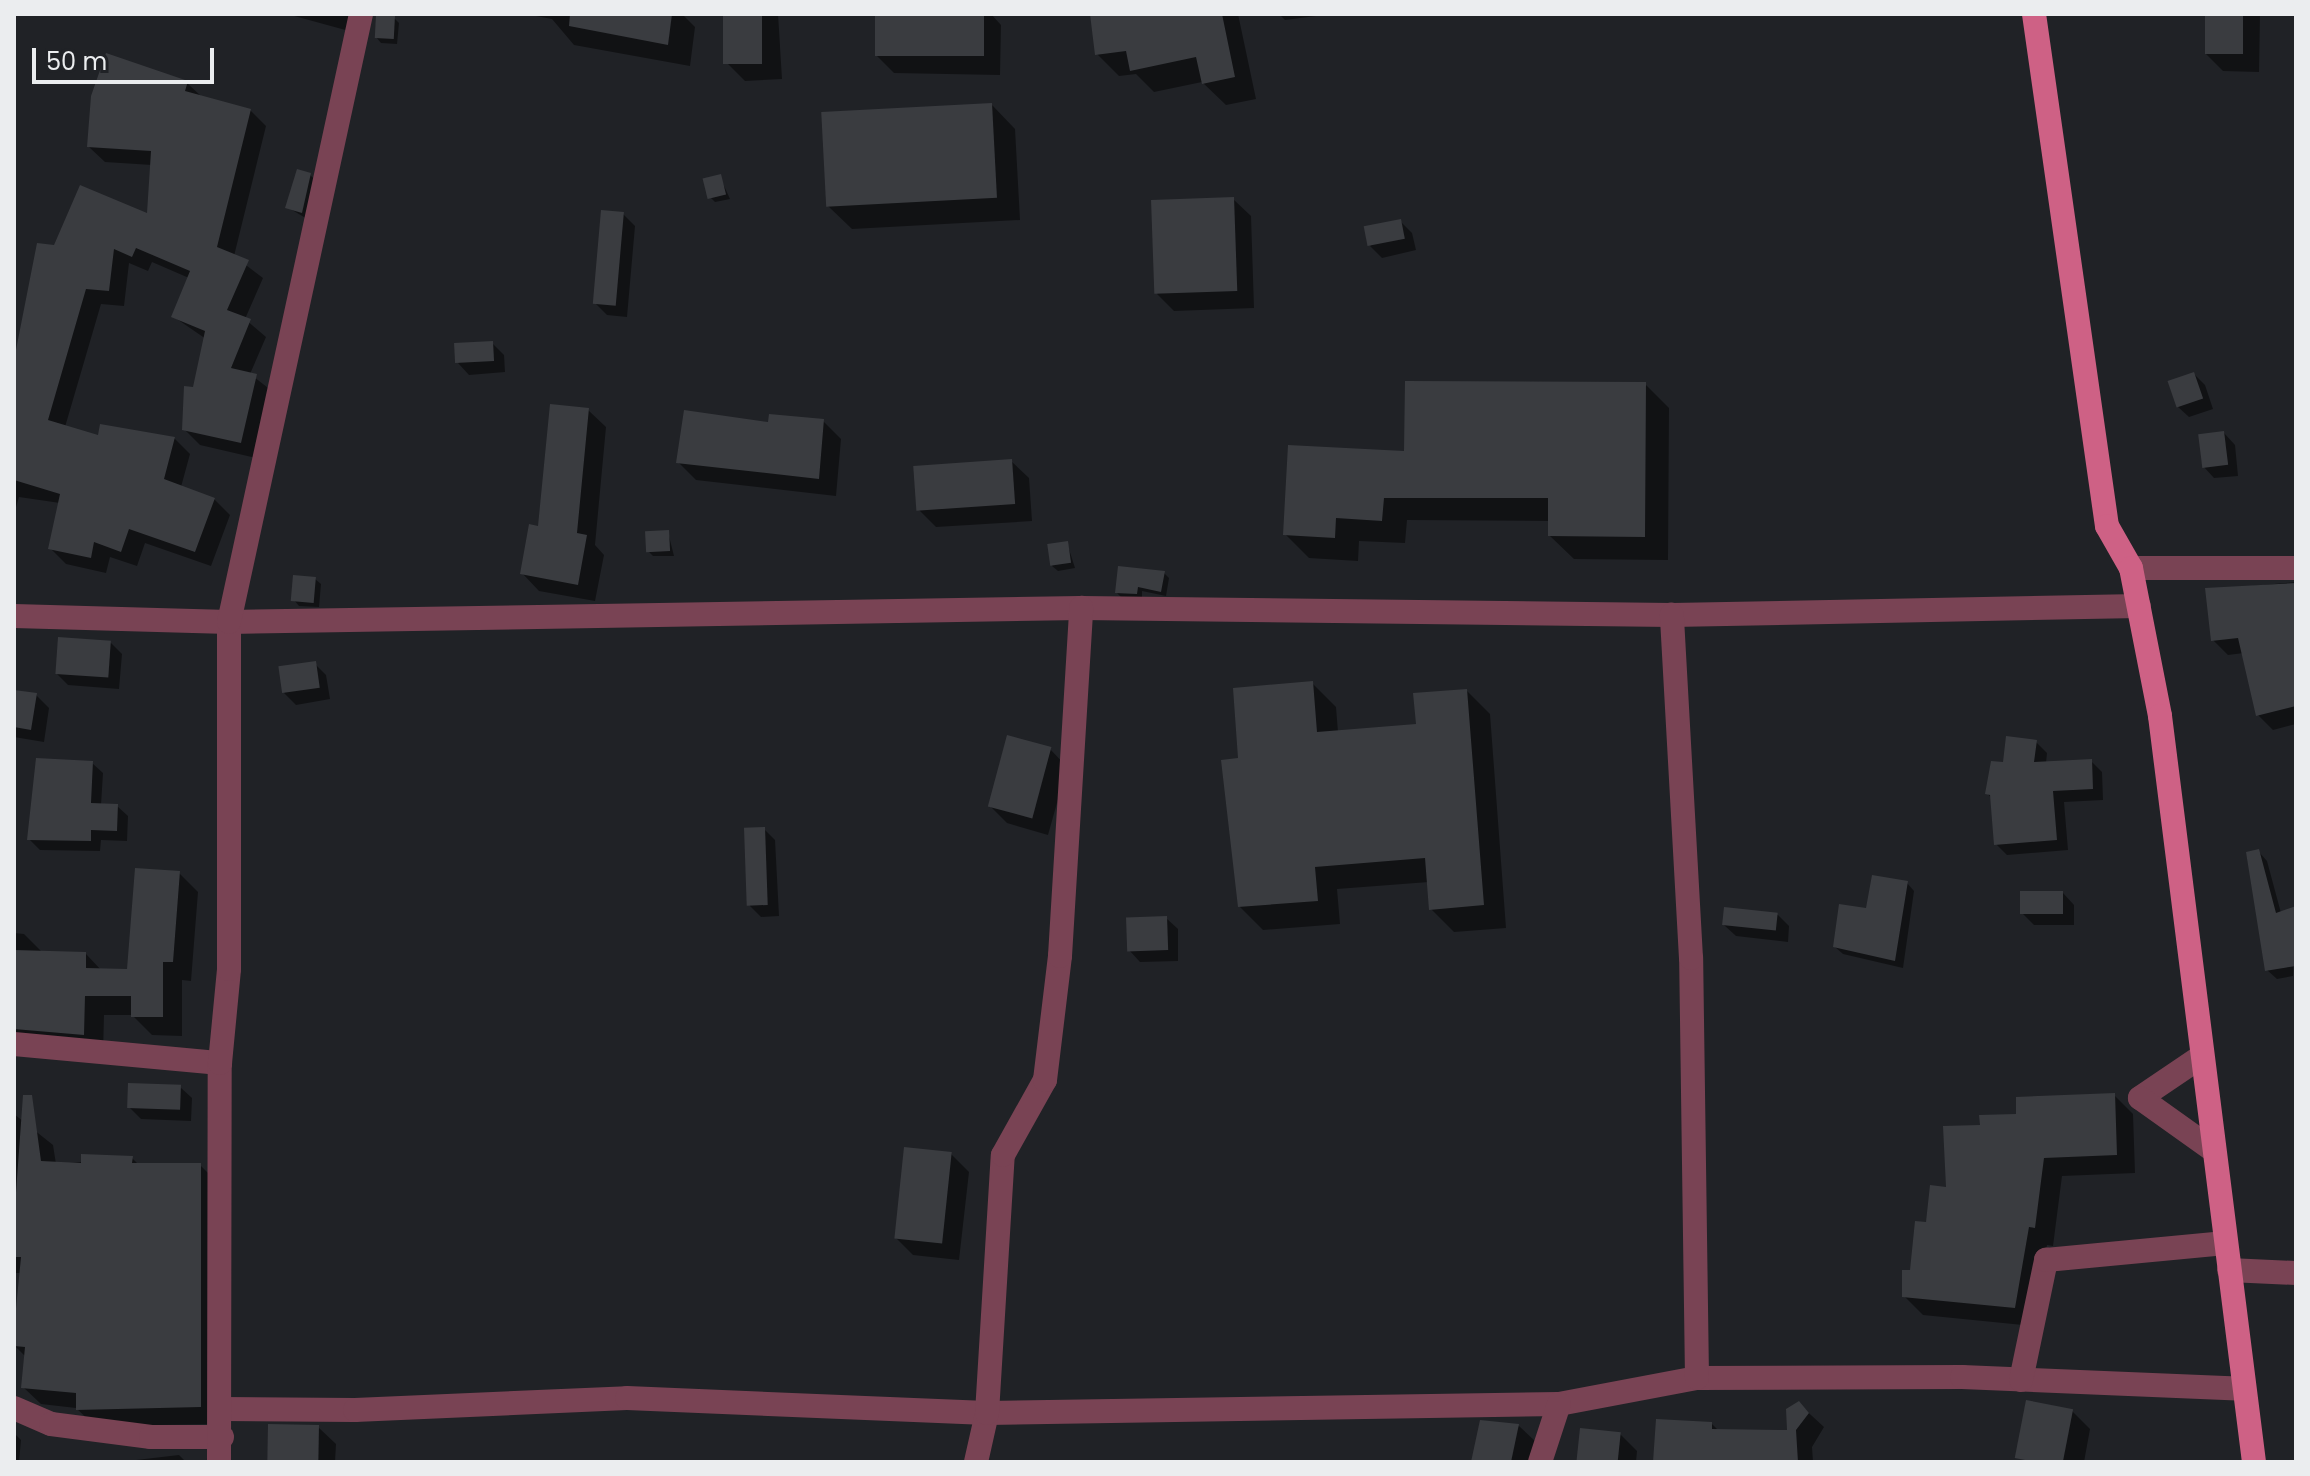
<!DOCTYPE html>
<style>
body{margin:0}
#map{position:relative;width:2310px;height:1476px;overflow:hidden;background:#202226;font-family:Poppins,sans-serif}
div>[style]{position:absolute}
.shadow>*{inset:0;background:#0007}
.building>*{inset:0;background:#3a3c40;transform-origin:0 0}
.street>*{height:24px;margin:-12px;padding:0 12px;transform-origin:12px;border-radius:12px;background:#794354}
.primary>*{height:24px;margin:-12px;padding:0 12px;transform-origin:12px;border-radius:12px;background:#ce6185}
span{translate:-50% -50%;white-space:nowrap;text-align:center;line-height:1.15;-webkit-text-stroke:6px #202226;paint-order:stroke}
.frame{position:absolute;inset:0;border:16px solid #ebedef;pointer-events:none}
.scale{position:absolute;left:32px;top:48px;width:182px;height:36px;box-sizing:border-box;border:4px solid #ebedef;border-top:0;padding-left:10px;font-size:24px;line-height:28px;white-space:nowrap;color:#ebedef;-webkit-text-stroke:6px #202226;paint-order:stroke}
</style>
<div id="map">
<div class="shadow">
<div style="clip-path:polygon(287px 14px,365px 14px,360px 34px)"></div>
<div style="clip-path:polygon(525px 14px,682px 14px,695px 27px,690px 66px,574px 45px,552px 19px)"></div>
<div style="clip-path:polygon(725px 14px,778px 14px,782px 79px,745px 81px,727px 63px)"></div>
<div style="clip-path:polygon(877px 14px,991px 14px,1001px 25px,1000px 75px,894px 73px,876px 55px)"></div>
<div style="clip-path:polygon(1093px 14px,1238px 14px,1256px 99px,1226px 105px,1202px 82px,1154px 92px,1136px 74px,1119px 76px,1097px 54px)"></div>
<div style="clip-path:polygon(1279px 14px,1316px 14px,1316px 16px,1285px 20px)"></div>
<div style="clip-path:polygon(2207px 14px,2260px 14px,2259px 72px,2223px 71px,2206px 54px)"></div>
<div style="clip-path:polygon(394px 18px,399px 23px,397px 44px,381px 43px,376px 37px)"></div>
<div style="clip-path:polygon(187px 83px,202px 97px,250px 110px,266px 126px,234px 256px,263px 278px,245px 319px,266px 337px,250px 374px,272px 391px,256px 458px,200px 445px,184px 429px,206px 339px,174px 317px,189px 278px,152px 262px,148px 271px,129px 263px,124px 306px,101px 304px,65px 427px,99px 438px,174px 438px,190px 454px,181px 487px,214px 499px,230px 515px,211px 566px,145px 543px,137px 566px,110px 557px,106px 573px,66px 564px,50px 548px,60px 503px,19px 497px,14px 514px,14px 362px,55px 247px,149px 215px,152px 165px,105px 162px,89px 147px)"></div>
<div style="clip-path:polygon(992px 105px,1015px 129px,1020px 220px,852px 229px,828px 206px)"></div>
<div style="clip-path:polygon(310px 175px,322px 186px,314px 223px,287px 207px)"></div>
<div style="clip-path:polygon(720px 177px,730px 199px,715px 202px,710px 197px)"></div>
<div style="clip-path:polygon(1233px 199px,1251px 216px,1254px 308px,1174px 311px,1157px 294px)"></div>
<div style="clip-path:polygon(623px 214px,635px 226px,627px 317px,607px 315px,595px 303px)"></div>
<div style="clip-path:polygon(1400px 221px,1412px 233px,1416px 250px,1382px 258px,1370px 246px)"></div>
<div style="clip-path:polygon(492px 343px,504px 355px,505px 372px,469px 375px,458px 363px)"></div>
<div style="clip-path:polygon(2194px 374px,2205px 385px,2213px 409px,2189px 417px,2177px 406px)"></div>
<div style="clip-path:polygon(1645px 384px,1669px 408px,1668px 560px,1574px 559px,1550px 536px,1550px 521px,1407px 520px,1405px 543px,1359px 541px,1358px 561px,1309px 558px,1285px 534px,1406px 453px)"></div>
<div style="clip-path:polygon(588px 410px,606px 427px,595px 545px,604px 555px,595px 601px,539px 591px,522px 573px)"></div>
<div style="clip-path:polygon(823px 421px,841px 439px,836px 496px,696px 480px,678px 462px,770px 424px)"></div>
<div style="clip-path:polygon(2224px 433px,2235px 445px,2238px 476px,2214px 478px,2203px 466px)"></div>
<div style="clip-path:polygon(1011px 461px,1029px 478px,1032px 521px,936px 527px,918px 509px)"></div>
<div style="clip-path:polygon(668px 532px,674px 556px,653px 556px,648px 551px)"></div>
<div style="clip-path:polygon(1067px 543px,1075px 568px,1058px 571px,1052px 566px)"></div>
<div style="clip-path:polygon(1164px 573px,1169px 578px,1166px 596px,1142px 591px,1142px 598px,1122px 598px,1117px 593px)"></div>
<div style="clip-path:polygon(315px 579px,321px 584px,319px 607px,299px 606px,294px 600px)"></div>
<div style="clip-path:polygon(2296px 582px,2296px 724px,2273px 730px,2258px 715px,2244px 653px,2228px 655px,2213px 640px,2208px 590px)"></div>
<div style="clip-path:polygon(111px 643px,122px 654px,119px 689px,68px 685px,56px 673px)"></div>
<div style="clip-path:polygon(315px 664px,326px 675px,330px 699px,296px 705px,284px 693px)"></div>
<div style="clip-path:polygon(1313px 684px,1336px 707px,1338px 732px,1418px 726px,1467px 691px,1490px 714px,1506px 928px,1454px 932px,1431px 909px,1429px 882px,1337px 889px,1340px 924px,1263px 930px,1240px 907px,1240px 760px)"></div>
<div style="clip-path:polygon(14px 692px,36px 695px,49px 708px,44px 742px,14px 737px)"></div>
<div style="clip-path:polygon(2036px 742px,2047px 753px,2046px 763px,2091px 761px,2102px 772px,2103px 800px,2064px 802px,2068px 850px,2007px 855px,1996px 844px,1992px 799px,1988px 794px,2004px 765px)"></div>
<div style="clip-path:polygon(1050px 749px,1067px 767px,1048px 835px,1007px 823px,989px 805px)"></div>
<div style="clip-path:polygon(92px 763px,103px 773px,101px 805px,117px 806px,128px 816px,127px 841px,101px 840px,100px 851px,40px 850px,29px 839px)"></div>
<div style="clip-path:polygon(764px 829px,775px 840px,779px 916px,761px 917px,750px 906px)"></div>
<div style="clip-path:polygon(2258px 851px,2267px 861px,2281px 913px,2296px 908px,2293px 976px,2277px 979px,2267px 970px)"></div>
<div style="clip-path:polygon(179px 873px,198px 892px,191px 981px,182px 980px,182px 1036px,152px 1035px,132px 1015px,104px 1015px,103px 1054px,14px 1053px,14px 933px,24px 934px,43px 953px,86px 954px,102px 971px,129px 971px)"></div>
<div style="clip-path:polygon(1907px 883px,1914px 891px,1903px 968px,1843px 954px,1835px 947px,1867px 910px)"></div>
<div style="clip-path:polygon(2063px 893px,2074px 905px,2074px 925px,2034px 925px,2022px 913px)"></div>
<div style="clip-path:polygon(1778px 915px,1789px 926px,1788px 942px,1736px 936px,1724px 925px)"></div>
<div style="clip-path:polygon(1166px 918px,1178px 929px,1178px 961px,1140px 962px,1129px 950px)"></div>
<div style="clip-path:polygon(180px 1087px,192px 1098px,191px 1121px,141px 1119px,130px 1108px)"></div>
<div style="clip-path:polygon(2114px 1095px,2133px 1114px,2135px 1173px,2062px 1176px,2053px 1246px,2047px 1245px,2033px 1326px,1923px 1315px,1904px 1296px,1927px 1224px,1982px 1127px)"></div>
<div style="clip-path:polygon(14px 1114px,53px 1145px,56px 1164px,132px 1158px,139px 1165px,200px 1165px,217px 1182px,218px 1424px,95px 1426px,76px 1408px,41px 1404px,23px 1387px,26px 1357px,14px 1345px,22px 1273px,14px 1273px)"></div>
<div style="clip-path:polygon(951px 1154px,969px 1172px,959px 1260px,913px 1255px,896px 1238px)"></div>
<div style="clip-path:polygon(1799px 1404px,1824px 1427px,1812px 1447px,1813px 1462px,1655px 1462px,1712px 1424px,1719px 1431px,1789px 1432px)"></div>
<div style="clip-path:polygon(2072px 1411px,2090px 1429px,2084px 1462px,2017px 1458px)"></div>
<div style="clip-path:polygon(1519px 1426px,1535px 1441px,1530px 1462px,1472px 1462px)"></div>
<div style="clip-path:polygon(318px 1427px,336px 1444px,335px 1462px,268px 1462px)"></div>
<div style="clip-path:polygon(14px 1433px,21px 1440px,19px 1462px,14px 1462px)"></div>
<div style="clip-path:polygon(1620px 1434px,1637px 1451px,1636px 1462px,1578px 1462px)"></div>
<div style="clip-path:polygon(179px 1455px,186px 1462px,119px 1462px)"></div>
</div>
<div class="building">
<div style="clip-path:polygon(570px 14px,672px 14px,668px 45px,569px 26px)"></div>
<div style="left:723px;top:14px;width:39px;height:50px"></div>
<div style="left:875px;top:14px;width:109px;height:42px"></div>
<div style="clip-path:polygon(1090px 14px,1222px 14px,1235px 77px,1202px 84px,1196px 57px,1130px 71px,1126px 51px,1095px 55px)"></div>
<div style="left:2205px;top:14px;width:38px;height:40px"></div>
<div style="left:376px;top:15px;width:19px;height:23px;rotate:3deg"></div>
<div style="clip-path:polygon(106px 53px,188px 81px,185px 91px,251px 109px,217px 247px,249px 260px,227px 310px,251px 319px,231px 368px,257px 374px,241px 443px,182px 430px,184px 386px,193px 387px,205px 331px,171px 317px,190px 271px,136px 248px,132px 257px,114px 249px,109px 291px,86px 289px,48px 420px,98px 435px,100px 424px,175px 437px,164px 479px,215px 498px,195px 552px,129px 529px,121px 552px,94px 542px,91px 558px,48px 549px,60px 494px,14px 480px,14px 360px,37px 243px,54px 245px,80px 185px,147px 213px,151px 151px,87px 147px,91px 96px)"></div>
<div style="left:992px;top:103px;width:95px;height:171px;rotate:87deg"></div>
<div style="clip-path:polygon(297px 169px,311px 173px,302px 213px,285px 208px)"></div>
<div style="left:721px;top:174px;width:21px;height:19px;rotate:76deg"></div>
<div style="left:1234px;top:197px;width:94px;height:83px;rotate:88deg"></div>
<div style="left:601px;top:210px;width:23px;height:94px;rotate:5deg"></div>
<div style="left:1401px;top:219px;width:20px;height:38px;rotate:79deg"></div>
<div style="left:493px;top:341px;width:20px;height:39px;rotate:87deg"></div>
<div style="left:2194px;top:372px;width:28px;height:28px;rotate:71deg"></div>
<div style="clip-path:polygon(1405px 381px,1646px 382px,1645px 537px,1548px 536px,1548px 498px,1384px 498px,1382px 521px,1336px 518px,1335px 538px,1283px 535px,1288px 445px,1404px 451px)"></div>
<div style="clip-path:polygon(550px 404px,589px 408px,577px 533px,587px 535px,578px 585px,520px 574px,529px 524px,538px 526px)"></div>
<div style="clip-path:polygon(684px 410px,768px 422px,769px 414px,824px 419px,819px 479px,676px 463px)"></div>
<div style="left:2224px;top:431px;width:34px;height:26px;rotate:83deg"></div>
<div style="left:1012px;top:459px;width:45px;height:99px;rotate:86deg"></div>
<div style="left:669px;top:530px;width:21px;height:24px;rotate:87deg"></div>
<div style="left:1068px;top:541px;width:22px;height:21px;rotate:82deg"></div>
<div style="clip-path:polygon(1118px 566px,1165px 571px,1161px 592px,1138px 587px,1137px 594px,1115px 593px)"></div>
<div style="left:293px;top:575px;width:23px;height:26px;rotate:5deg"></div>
<div style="clip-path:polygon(2296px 583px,2296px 706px,2256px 716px,2238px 638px,2211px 641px,2205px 588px)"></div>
<div style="left:58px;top:637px;width:53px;height:37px;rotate:4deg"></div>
<div style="left:316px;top:661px;width:27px;height:38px;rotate:82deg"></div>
<div style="clip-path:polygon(1313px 681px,1317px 732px,1416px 724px,1413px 693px,1467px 689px,1484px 905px,1429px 910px,1425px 858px,1315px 867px,1318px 901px,1238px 907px,1221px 760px,1238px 758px,1233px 688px)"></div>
<div style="clip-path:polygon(14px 690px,37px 693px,31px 730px,14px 727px)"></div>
<div style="left:1007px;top:735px;width:46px;height:74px;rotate:15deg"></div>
<div style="clip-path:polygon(2006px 736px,2037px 740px,2034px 762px,2092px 759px,2093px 789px,2053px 791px,2057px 840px,1994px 845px,1990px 795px,1985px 794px,1991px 761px,2003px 762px)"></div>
<div style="clip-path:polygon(36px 758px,93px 761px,91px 803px,118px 804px,117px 831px,91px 830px,91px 841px,27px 840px)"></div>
<div style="left:765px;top:827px;width:78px;height:21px;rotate:88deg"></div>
<div style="clip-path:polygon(2259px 849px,2276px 913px,2296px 906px,2296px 966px,2265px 971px,2246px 852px)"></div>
<div style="clip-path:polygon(135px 868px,180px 871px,173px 962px,163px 962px,163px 1017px,131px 1017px,131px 996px,85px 996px,84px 1035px,14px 1029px,14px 950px,86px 952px,86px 968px,127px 969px)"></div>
<div style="clip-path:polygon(1872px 875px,1908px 881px,1895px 961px,1833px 947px,1839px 904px,1866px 908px)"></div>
<div style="left:2020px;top:891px;width:43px;height:23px"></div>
<div style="left:1724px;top:907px;width:54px;height:18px;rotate:6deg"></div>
<div style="left:1167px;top:916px;width:34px;height:41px;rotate:88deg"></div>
<div style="left:128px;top:1083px;width:53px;height:25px;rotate:2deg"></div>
<div style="clip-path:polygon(2115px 1093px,2117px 1155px,2044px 1158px,2035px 1228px,2029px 1227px,2015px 1308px,1902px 1297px,1902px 1270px,1910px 1270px,1915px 1221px,1926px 1222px,1930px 1185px,1946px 1187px,1943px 1126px,1980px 1125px,1979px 1115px,2016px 1114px,2016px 1097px)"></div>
<div style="clip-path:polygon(23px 1095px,32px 1095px,41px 1161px,81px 1163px,81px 1154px,133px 1156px,132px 1163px,201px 1163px,201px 1407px,76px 1410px,76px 1393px,21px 1388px,25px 1347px,14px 1346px,14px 1329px,21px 1257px,14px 1257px,14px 1220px)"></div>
<div style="left:904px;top:1147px;width:48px;height:92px;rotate:6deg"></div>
<div style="left:2026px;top:1400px;width:48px;height:59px;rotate:11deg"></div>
<div style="clip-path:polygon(1799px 1401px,1809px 1413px,1796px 1430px,1798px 1462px,1653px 1462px,1656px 1419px,1712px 1422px,1712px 1429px,1787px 1430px,1786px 1409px)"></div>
<div style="clip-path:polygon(1480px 1420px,1519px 1424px,1511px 1462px,1471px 1462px)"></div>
<div style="left:268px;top:1424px;width:51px;height:38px;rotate:1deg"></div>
<div style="left:1580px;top:1428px;width:41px;height:34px;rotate:6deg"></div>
</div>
<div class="street">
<div style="left:2131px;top:568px;width:165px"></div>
<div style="left:14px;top:616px;width:215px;rotate:1.6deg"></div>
<div style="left:229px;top:622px;width:852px;rotate:-0.94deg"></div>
<div style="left:1081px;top:608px;width:591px;rotate:0.68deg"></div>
<div style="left:1672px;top:615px;width:467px;rotate:-1.1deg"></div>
<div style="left:14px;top:1044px;width:207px;rotate:5.3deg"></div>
<div style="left:2202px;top:1056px;width:75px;rotate:145.9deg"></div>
<div style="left:2140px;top:1098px;width:90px;rotate:35.5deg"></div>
<div style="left:2229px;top:1270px;width:67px;rotate:2.6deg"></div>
<div style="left:1697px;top:1378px;width:265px;rotate:-0.2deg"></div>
<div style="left:1962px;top:1377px;width:281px;rotate:2.4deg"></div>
<div style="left:2021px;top:1380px;width:123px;rotate:-78.2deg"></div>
<div style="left:2046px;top:1260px;width:180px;rotate:-5.4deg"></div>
<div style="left:14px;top:1408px;width:40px;rotate:23.4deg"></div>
<div style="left:51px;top:1424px;width:101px;rotate:7.4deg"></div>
<div style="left:151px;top:1437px;width:71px"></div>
<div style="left:222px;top:1409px;width:133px;rotate:0.4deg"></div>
<div style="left:355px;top:1410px;width:272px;rotate:-2.5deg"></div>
<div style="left:627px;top:1398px;width:360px;rotate:2.4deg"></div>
<div style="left:987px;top:1413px;width:572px;rotate:-0.9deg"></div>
<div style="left:1559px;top:1404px;width:140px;rotate:-10.7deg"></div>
<div style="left:1697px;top:1378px;width:420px;rotate:-90.8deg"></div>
<div style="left:1691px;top:958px;width:344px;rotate:-93.2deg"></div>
<div style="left:219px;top:1462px;width:399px;rotate:-89.9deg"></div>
<div style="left:220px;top:1063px;width:94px;rotate:-84.5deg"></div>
<div style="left:229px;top:969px;width:347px;rotate:-90deg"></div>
<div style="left:229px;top:622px;width:622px;rotate:-77.75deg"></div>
<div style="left:976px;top:1462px;width:50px;rotate:-77.3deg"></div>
<div style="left:987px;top:1413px;width:258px;rotate:-86.5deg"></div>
<div style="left:1003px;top:1155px;width:86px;rotate:-60.8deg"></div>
<div style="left:1045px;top:1080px;width:125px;rotate:-83.1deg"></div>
<div style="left:1060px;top:956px;width:349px;rotate:-86.5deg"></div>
<div style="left:1540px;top:1462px;width:61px;rotate:-71.9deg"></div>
</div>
<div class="primary">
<div style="left:2034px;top:14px;width:517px;rotate:81.89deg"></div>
<div style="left:2107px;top:526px;width:48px;rotate:60.3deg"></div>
<div style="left:2131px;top:568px;width:151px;rotate:78.9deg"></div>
<div style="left:2160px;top:716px;width:752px;rotate:82.82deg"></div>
</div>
<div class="frame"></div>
<div class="scale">50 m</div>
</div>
